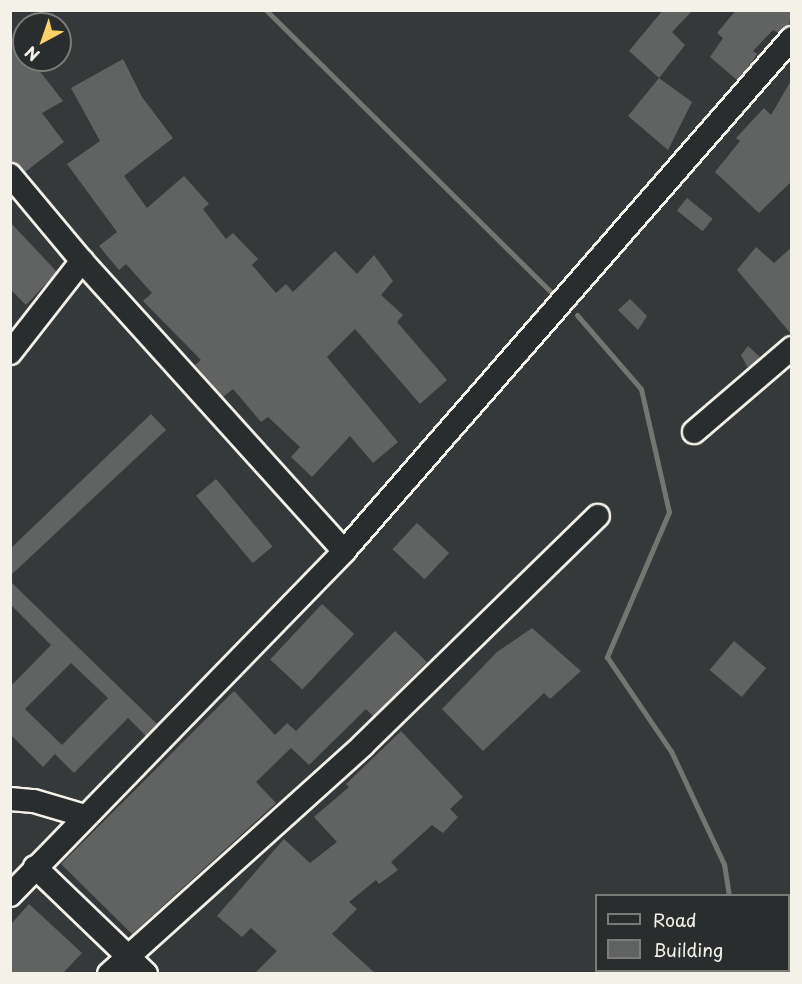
<!DOCTYPE html>
<style>
body{margin:0}
#map{position:relative;width:802px;height:984px;overflow:hidden;background:#363939;font-family:"Playpen Sans",sans-serif}
div>[style]{position:absolute}
.stream>*{height:5px;margin:-2.5px;padding:0 2.5px;transform-origin:2.5px;border-radius:2.5px;background:#757572}
.building>*{inset:0;background:#616362;transform-origin:0 0}
.roads{filter:drop-shadow(2px 0 #f4f1e8) drop-shadow(-2px 0 #f4f1e8) drop-shadow(0 2px #f4f1e8) drop-shadow(0 -2px #f4f1e8)}
.minor>*{height:22px;margin:-11px;padding:0 11px;transform-origin:11px;border-radius:11px;background:#2a2d2e}
span{translate:-50% -50%;white-space:nowrap;text-align:center;line-height:1.15;-webkit-text-stroke:5px #2a2d2e;paint-order:stroke}
.frame{position:absolute;inset:0;border:12px solid #f4f1e8;pointer-events:none}
.legend{position:absolute;left:595px;top:894px;width:195px;height:78px;box-sizing:border-box;background:#2a2d2e;border:2px solid #7b7b78;margin:0;padding:8px 10px;list-style:none;font-size:18px;color:#f4f1e8}
.legend li{display:flex;align-items:center;gap:12px;height:30px}
.legend b{width:30px;border:2px solid #7b7b78}
.north{position:absolute;left:12px;top:12px;width:60px;height:60px;box-sizing:border-box;background:#2a2d2e;border:2px solid #7b7b78;border-radius:50%;rotate:220deg;font-size:16px;font-weight:700;line-height:24px;text-align:center;color:#f4f1e8}
.north::after{content:'';display:block;margin:auto;width:21px;height:27px;background:#ffd166;clip-path:polygon(50% 0,100% 100%,50% 72%,0 100%)}
</style>
<div id="map">
<div class="stream">
<div style="left:266px;top:10px;width:404px;rotate:44.7deg"></div>
<div style="left:577px;top:315px;width:98px;rotate:49.1deg"></div>
<div style="left:641px;top:389px;width:126px;rotate:77.2deg"></div>
<div style="left:669px;top:512px;width:158px;rotate:113.2deg"></div>
<div style="left:607px;top:657px;width:114px;rotate:55.8deg"></div>
<div style="left:671px;top:751px;width:125px;rotate:64.9deg"></div>
<div style="left:724px;top:864px;width:32px;rotate:81deg"></div>
<div style="left:741px;top:970px;width:4px;rotate:76deg"></div>
</div>
<div class="building">
<div style="clip-path:polygon(663px 10px,693px 10px,672px 32px,685px 45px,659px 78px,629px 51px)"></div>
<div style="clip-path:polygon(736px 10px,792px 10px,789px 25px,779px 33px,773px 30px,753px 51px,757px 54px,750px 65px,737px 80px,710px 57px,723px 38px,717px 33px)"></div>
<div style="clip-path:polygon(24px 29px,24px 60px,31px 60px,63px 101px,42px 113px,64px 142px,25px 172px,10px 162px,10px 40px)"></div>
<div style="clip-path:polygon(123px 59px,142px 97px,173px 138px,124px 176px,147px 208px,184px 176px,209px 204px,203px 209px,226px 239px,233px 233px,258px 259px,252px 265px,276px 293px,286px 284px,293px 292px,335px 251px,357px 274px,374px 255px,393px 281px,381px 295px,403px 315px,397px 322px,447px 380px,420px 404px,355px 329px,327px 357px,398px 442px,373px 463px,350px 436px,312px 477px,291px 457px,300px 447px,268px 417px,261px 422px,233px 389px,223px 397px,195px 365px,201px 360px,143px 301px,152px 293px,126px 264px,119px 270px,99px 246px,117px 232px,67px 164px,100px 141px,71px 88px)"></div>
<div style="clip-path:polygon(659px 78px,692px 102px,668px 150px,628px 116px)"></div>
<div style="clip-path:polygon(792px 79px,792px 181px,759px 213px,715px 172px,740px 141px,736px 138px,764px 108px,771px 115px)"></div>
<div style="left:687px;top:198px;width:33px;height:16px;rotate:39deg"></div>
<div style="clip-path:polygon(10px 222px,57px 272px,26px 305px,10px 289px)"></div>
<div style="clip-path:polygon(756px 247px,774px 263px,792px 247px,792px 335px,737px 270px)"></div>
<div style="clip-path:polygon(630px 299px,647px 316px,638px 330px,618px 310px)"></div>
<div style="clip-path:polygon(748px 346px,760px 357px,748px 368px,741px 355px)"></div>
<div style="clip-path:polygon(151px 414px,166px 430px,10px 576px,10px 549px)"></div>
<div style="left:216px;top:479px;width:88px;height:26px;rotate:50deg"></div>
<div style="left:417px;top:523px;width:44px;height:36px;rotate:43deg"></div>
<div style="clip-path:polygon(evenodd,10px 581px,157px 724px,146px 736px,128px 718px,74px 773px,55px 754px,43px 767px,10px 734px,10px 687px,51px 645px,10px 604px,10px 581px,71px 663px,108px 698px,62px 745px,25px 709px,71px 663px)"></div>
<div style="left:322px;top:604px;width:44px;height:76px;rotate:43deg"></div>
<div style="clip-path:polygon(532px 628px,581px 671px,550px 699px,544px 693px,483px 751px,442px 709px,497px 652px)"></div>
<div style="clip-path:polygon(395px 631px,427px 662px,373px 716px,366px 709px,309px 765px,291px 748px,256px 782px,276px 803px,132px 934px,61px 864px,234px 691px,275px 735px,287px 723px,296px 731px)"></div>
<div style="left:734px;top:641px;width:42px;height:38px;rotate:40deg"></div>
<div style="clip-path:polygon(401px 731px,463px 797px,450px 809px,458px 817px,443px 833px,432px 825px,391px 862px,398px 870px,379px 884px,376px 880px,349px 902px,357px 909px,332px 934px,376px 974px,254px 974px,277px 951px,251px 928px,242px 937px,217px 916px,284px 839px,310px 863px,337px 842px,314px 817px,349px 787px,346px 784px)"></div>
<div style="clip-path:polygon(29px 904px,82px 953px,62px 974px,10px 974px,10px 925px)"></div>
</div>
<div class="roads">
<div class="minor">
<div style="left:10px;top:175px;width:112px;rotate:50.1deg"></div>
<div style="left:82px;top:261px;width:391px;rotate:47.9deg"></div>
<div style="left:10px;top:353px;width:117px;rotate:-52deg"></div>
<div style="left:694px;top:432px;width:129px;rotate:-40.6deg"></div>
<div style="left:10px;top:799px;width:24px;rotate:5deg"></div>
<div style="left:34px;top:801px;width:53px;rotate:16.4deg"></div>
<div style="left:35px;top:867px;width:154px;rotate:43.9deg"></div>
<div style="left:10px;top:895px;width:479px;rotate:-45.8deg"></div>
<div style="left:344px;top:551px;width:681px;rotate:-48.87deg"></div>
<div style="left:109px;top:974px;width:342px;rotate:-42deg"></div>
<div style="left:363px;top:745px;width:328px;rotate:-44.3deg"></div>
</div>
</div>
<div class="frame"></div>
<ul class="legend">
<li><b style="height:8px;background:#2a2d2e"></b>Road</li>
<li><b style="height:16px;background:#616362"></b>Building</li>
</ul>
<div class="north">N</div>
</div>
